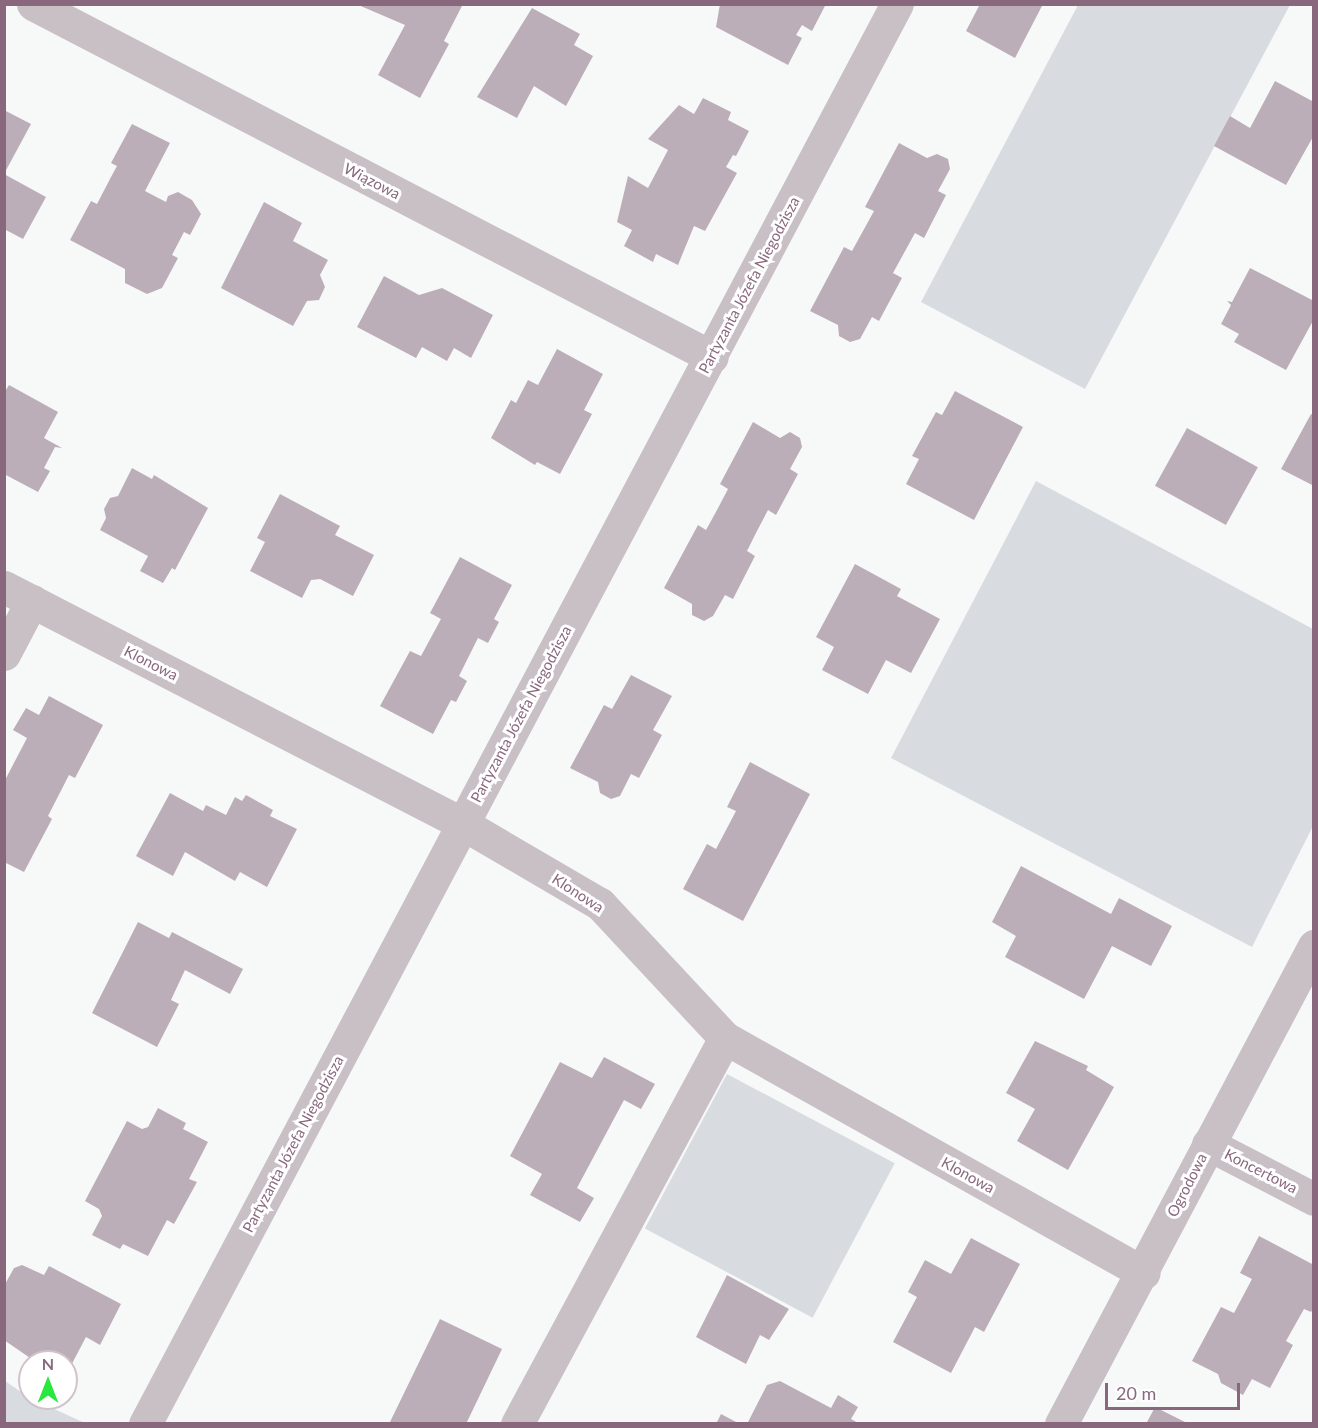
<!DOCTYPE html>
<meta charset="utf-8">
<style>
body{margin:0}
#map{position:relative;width:1318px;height:1428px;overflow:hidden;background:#f7f9f9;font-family:Lato,sans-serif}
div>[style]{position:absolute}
.green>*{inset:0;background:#d8dce1;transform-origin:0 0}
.building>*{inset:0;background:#bcaeb8;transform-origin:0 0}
.minor>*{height:33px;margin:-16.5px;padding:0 16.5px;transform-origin:16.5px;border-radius:16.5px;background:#c9c0c6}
span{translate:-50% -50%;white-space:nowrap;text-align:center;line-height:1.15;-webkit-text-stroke:6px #fff;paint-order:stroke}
.street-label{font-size:15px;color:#89687e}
.frame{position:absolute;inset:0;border:6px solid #89687e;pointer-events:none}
.north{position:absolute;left:18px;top:1350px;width:60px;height:60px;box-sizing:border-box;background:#fff;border:2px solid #d0c3cb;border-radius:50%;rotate:0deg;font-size:16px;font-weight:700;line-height:24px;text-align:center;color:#89687e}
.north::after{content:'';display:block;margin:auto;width:21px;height:27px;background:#2ae73f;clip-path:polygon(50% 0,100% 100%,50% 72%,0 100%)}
.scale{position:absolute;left:1105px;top:1383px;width:135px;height:27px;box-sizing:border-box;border:3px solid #89687e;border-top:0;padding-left:8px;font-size:18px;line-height:21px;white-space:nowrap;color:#89687e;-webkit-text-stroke:4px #fff;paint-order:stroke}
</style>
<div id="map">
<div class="green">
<div style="clip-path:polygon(1078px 5px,1290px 5px,1085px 389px,921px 302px)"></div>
<div style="clip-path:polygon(1036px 481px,1313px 629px,1313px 826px,1252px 947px,891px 758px)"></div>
<div style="left:727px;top:1074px;width:190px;height:175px;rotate:28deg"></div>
<div style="clip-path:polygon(5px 1381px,30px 1398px,85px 1423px,5px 1423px)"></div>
</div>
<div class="building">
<div style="clip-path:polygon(356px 4px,463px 4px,444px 41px,449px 44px,420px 98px,378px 75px,405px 25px)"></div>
<div style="clip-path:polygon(720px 4px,826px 4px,812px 31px,802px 25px,796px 35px,802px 38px,788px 65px,716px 27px)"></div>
<div style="clip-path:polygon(980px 4px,1043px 4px,1015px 58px,966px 31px)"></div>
<div style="clip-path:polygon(532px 8px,580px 34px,574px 45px,593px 56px,566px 106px,534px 86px,517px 118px,477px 97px)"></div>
<div style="clip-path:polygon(1275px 81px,1314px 102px,1314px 135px,1286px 185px,1214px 146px,1230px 116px,1250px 128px)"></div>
<div style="clip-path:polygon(703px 98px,731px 112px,728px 120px,749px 131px,736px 156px,733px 155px,726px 167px,737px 173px,705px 231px,694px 226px,678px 265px,656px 254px,653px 262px,624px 246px,632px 230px,617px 222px,628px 176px,648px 188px,668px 150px,648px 139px,679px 105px,694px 114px)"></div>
<div style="clip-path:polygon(4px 110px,31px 124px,4px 174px)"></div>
<div style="clip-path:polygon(132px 124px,170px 143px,145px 191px,166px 202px,168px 196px,178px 192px,192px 200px,201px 214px,190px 235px,184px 232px,172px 255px,178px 258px,162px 288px,147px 294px,125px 283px,125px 269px,70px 240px,91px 201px,97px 204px,111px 177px,117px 166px,111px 163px)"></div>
<div style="clip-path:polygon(899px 143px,927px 158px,937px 154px,948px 159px,950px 169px,938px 191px,946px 195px,924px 238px,915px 233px,893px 273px,902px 278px,879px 321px,872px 317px,860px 339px,850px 342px,839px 336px,838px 325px,810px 311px,844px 247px,852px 251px,874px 211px,865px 207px)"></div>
<div style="clip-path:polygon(4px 174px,46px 197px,23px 239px,4px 229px)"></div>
<div style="clip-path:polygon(264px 202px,302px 223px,293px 241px,328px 260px,320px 275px,325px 287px,319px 300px,307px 301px,293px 326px,221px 288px)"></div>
<div style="clip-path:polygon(1250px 268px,1314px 301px,1314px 319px,1286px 370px,1234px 342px,1239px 334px,1221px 324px,1231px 305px,1227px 301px,1232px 302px)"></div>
<div style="clip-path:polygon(384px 276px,419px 295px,442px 288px,493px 315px,471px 358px,454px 348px,447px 361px,422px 347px,416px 358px,357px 327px)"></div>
<div style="clip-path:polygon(557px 349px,603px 374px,584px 410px,592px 414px,560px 474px,537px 462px,535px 465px,491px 438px,511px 400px,516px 403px,528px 380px,538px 385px)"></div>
<div style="clip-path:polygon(9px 385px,58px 412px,44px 438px,62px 448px,55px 447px,44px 468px,50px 471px,38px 492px,4px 474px,4px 393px)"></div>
<div style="clip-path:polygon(955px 391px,1023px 427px,974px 520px,906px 484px,919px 459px,912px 456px,936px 412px,942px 415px)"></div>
<div style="clip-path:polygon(1311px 414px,1314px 416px,1314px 486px,1281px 469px)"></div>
<div style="clip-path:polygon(753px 422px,780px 438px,790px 432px,800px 438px,802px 447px,790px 469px,798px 474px,776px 515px,768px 510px,757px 531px,747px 551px,755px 556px,733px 599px,725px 595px,713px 616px,704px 621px,692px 615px,692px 604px,664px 588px,698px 525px,706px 530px,717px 510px,728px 489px,720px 484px)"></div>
<div style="left:1187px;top:428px;width:81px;height:66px;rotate:29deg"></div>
<div style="clip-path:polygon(132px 468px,152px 479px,154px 475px,208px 508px,175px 570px,172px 568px,163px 583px,140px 571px,148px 556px,100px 530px,106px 518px,104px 509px,110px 498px,118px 496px)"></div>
<div style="clip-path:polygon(280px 494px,340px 526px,335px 535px,374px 555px,353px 596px,320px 579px,311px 580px,302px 598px,250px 571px,265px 542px,257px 538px)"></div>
<div style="clip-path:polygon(460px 557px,512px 585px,494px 619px,499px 622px,488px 643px,478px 638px,459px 676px,467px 681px,456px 702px,451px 700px,433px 734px,380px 706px,410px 651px,421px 656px,441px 619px,430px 613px)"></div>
<div style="clip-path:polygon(855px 564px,901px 589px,897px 596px,940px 619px,911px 673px,886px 660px,868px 694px,822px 670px,834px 647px,816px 637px)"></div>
<div style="clip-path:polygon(631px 675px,672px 696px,653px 730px,662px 735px,639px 778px,631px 774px,620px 796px,611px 799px,600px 793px,598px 782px,570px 768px,604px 705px,612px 709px)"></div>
<div style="clip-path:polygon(49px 696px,103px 725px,75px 778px,69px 775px,48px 816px,52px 819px,24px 872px,4px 862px,4px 782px,27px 738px,13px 730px,26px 708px,39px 715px)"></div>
<div style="clip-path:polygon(750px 762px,810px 794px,743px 921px,683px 889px,707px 844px,716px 849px,736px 811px,727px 807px)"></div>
<div style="clip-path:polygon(170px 793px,203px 811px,206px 805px,226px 815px,235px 797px,242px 801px,246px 795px,273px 810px,270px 816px,297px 829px,267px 887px,240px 872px,235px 881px,185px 852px,173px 876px,136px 856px)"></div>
<div style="clip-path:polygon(1021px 866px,1111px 914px,1119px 898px,1172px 926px,1151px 966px,1112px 946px,1084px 999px,1005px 957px,1016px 936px,992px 922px)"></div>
<div style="clip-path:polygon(138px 922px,169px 938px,172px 932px,243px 969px,230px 994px,185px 970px,171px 1000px,179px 1004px,157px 1047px,92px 1013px)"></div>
<div style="clip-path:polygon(1035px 1041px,1088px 1066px,1086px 1070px,1114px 1087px,1068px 1170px,1017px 1141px,1035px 1109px,1006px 1093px)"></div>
<div style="clip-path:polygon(604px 1057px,655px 1084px,641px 1109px,624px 1100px,577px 1188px,594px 1198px,580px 1222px,530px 1195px,542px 1174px,510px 1156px,560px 1062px,592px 1078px)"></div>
<div style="clip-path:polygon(158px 1108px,186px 1123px,183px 1129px,208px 1142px,189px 1179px,197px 1182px,174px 1224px,167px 1220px,148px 1256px,123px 1244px,120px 1249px,92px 1235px,102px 1216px,99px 1209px,85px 1201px,127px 1121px,142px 1129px,148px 1127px)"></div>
<div style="clip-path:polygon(1259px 1236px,1314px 1265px,1314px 1307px,1311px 1312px,1304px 1309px,1286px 1341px,1293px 1345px,1270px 1388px,1252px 1379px,1243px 1395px,1221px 1383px,1218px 1374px,1192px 1361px,1221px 1307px,1234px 1313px,1252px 1279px,1240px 1273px)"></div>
<div style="clip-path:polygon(971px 1238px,1020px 1264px,984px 1332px,975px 1327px,951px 1373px,893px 1342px,917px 1297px,908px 1292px,925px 1260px,951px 1274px)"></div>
<div style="clip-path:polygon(22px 1265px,44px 1275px,49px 1266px,121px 1304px,100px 1345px,86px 1337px,66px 1375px,66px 1362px,33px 1360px,4px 1340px,4px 1286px,14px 1268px)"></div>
<div style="clip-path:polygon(727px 1275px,789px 1309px,769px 1340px,760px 1335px,746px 1364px,696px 1337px)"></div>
<div style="clip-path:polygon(440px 1319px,502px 1349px,466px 1424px,389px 1424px)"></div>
<div style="clip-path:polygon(780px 1381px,831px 1408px,838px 1395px,858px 1407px,851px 1419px,860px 1424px,747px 1424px,767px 1385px)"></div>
<div style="clip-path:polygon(1155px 1407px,1189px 1424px,1146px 1424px)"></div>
<div style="clip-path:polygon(721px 1414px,740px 1424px,716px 1424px)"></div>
</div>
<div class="minor">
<div style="left:33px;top:4px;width:765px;rotate:27.47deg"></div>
<div style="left:4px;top:587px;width:517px;rotate:27.31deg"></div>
<div style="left:463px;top:824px;width:159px;rotate:30.3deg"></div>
<div style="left:600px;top:904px;width:183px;rotate:47deg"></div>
<div style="left:725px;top:1038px;width:480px;rotate:29.3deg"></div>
<div style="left:4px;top:654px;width:60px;rotate:-62.2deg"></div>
<div style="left:1208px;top:1144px;width:119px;rotate:27.4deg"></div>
<div style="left:145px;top:1424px;width:1607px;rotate:-62.1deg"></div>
<div style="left:517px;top:1424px;width:438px;rotate:-61.7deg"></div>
<div style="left:1061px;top:1424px;width:541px;rotate:-62.11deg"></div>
</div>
<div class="street-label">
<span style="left:372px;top:181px;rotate:27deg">Wiązowa</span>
<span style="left:749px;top:285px;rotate:-62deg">Partyzanta Józefa Niegodzisza</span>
<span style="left:151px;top:663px;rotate:27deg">Klonowa</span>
<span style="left:521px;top:714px;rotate:-62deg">Partyzanta Józefa Niegodzisza</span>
<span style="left:578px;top:893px;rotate:33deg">Klonowa</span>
<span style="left:293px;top:1144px;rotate:-62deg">Partyzanta Józefa Niegodzisza</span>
<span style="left:1261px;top:1171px;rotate:27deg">Koncertowa</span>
<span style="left:968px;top:1175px;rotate:29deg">Klonowa</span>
<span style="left:1187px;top:1185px;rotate:-63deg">Ogrodowa</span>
</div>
<div class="frame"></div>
<div class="north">N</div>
<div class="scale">20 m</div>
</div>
